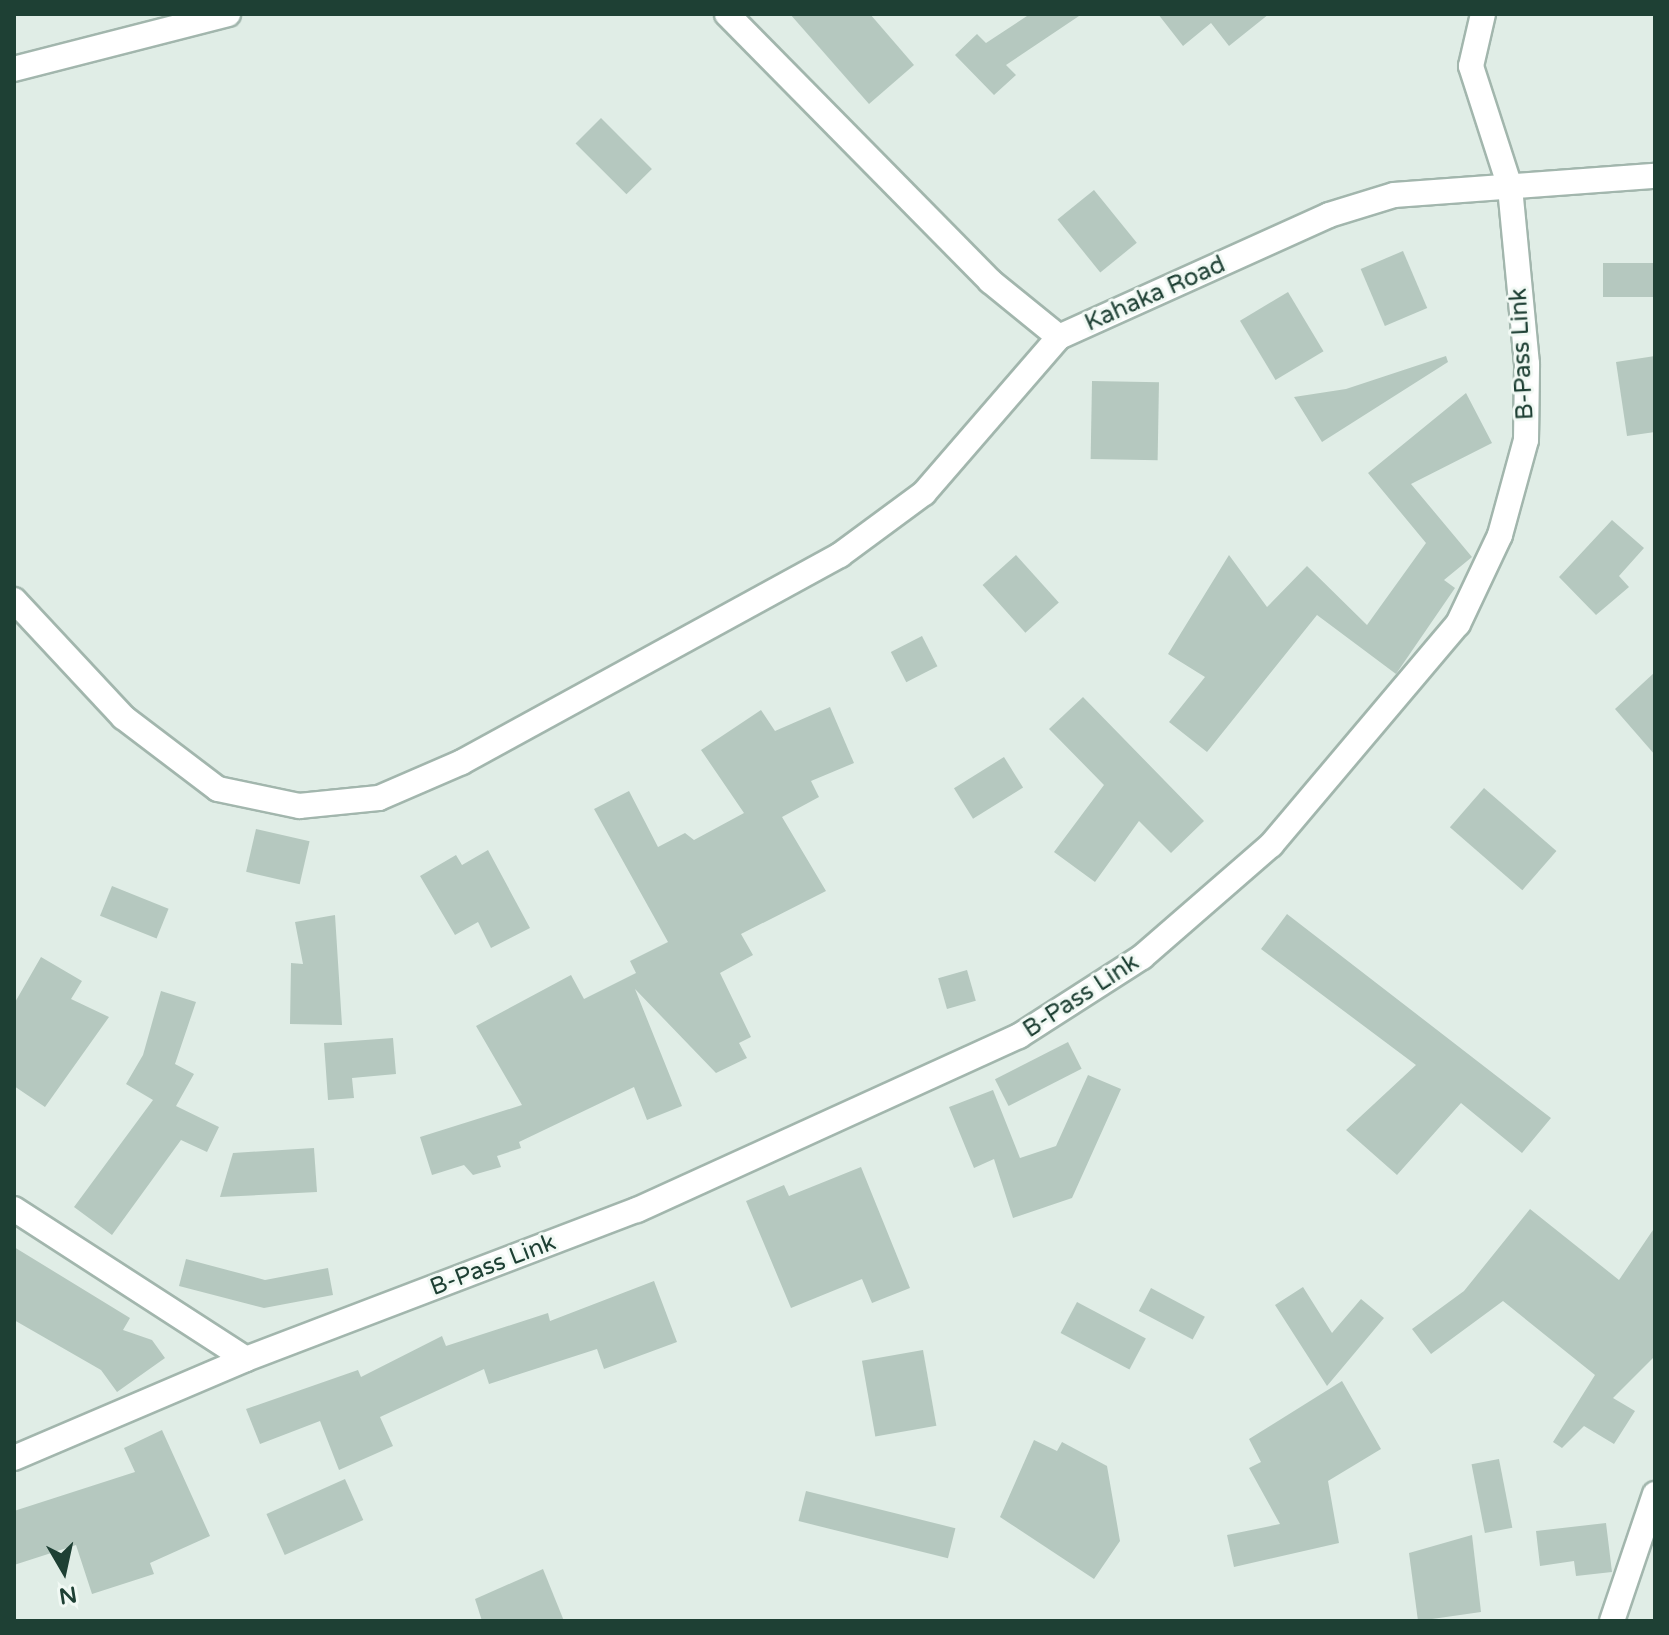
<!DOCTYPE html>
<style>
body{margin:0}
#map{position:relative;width:1669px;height:1635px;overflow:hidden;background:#e0ede6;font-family:"Varela Round",sans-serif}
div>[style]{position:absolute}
.building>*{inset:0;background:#b5c8bf;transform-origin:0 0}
.roads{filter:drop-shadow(2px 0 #a2b6ad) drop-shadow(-2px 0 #a2b6ad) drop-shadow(0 2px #a2b6ad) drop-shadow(0 -2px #a2b6ad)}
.minor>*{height:24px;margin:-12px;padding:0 12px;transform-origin:12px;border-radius:12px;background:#fff}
span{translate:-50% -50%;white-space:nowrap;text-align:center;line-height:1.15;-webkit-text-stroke:6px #f1f9f4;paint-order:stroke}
.street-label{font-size:24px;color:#1e4034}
.frame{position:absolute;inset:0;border:16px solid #1e4034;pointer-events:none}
.north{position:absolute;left:24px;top:1531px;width:80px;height:80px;-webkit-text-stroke:6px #f1f9f4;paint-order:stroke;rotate:171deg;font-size:22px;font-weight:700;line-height:32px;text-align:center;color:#1e4034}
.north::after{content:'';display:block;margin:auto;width:28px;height:36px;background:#1e4034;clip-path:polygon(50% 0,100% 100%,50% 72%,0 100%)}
</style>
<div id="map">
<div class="building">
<div style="clip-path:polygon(790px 14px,870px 14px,914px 65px,869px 104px)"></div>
<div style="clip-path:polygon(1030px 14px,1082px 14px,1006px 65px,1016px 75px,994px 95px,955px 55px,977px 34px,986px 43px)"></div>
<div style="clip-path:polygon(1158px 14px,1269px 14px,1229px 46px,1211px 23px,1183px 46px)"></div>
<div style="left:601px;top:118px;width:72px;height:36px;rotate:45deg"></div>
<div style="left:1094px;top:190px;width:68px;height:47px;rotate:51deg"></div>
<div style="left:1403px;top:251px;width:62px;height:46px;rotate:67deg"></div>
<div style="left:1655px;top:263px;width:34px;height:52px;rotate:90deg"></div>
<div style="left:1288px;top:292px;width:69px;height:56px;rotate:59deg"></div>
<div style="clip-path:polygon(1446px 356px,1448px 362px,1322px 442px,1294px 397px,1346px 389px)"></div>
<div style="clip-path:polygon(1655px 356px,1655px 432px,1627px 436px,1616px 362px)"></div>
<div style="left:1092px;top:381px;width:67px;height:78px;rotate:1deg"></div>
<div style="clip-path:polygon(1466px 393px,1492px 443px,1411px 484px,1472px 557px,1444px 580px,1455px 588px,1396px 674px,1317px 615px,1207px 752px,1169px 722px,1205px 677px,1168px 654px,1229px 555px,1267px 607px,1307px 566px,1367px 625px,1426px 543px,1368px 473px)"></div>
<div style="clip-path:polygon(1612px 520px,1644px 548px,1619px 576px,1629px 587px,1596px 615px,1559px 577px)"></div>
<div style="left:1016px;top:555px;width:64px;height:45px;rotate:48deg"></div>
<div style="left:922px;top:636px;width:34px;height:35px;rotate:63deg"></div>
<div style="clip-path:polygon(1655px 672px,1655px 755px,1615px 709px)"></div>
<div style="clip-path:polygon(1083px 697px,1204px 821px,1171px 853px,1139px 821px,1095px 882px,1054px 852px,1104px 785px,1049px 729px)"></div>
<div style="clip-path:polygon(830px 707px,854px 763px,811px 781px,819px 797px,782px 817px,826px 891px,741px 934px,753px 955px,720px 973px,751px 1037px,739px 1043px,747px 1058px,716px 1073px,635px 989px,682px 1106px,647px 1120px,634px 1087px,519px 1142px,521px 1148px,497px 1156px,501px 1167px,473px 1175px,464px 1165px,432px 1175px,420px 1137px,522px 1105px,476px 1026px,571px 975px,584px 999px,636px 973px,630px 961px,668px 942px,594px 809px,629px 791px,658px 847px,685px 833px,694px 840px,744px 813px,701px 750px,761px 710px,775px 731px)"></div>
<div style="left:1004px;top:757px;width:36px;height:59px;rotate:58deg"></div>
<div style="left:1484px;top:788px;width:96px;height:52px;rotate:41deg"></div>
<div style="left:256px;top:829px;width:55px;height:44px;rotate:13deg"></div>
<div style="clip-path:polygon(488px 850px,530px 928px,491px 948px,478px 922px,455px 935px,420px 876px,456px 855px,462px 865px)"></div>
<div style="left:112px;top:886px;width:61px;height:32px;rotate:22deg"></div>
<div style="clip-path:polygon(1287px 914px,1551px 1118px,1522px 1153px,1461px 1103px,1397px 1175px,1346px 1130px,1416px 1065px,1261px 949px)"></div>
<div style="clip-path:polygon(335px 915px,342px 1025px,290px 1024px,291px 963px,303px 964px,295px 922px)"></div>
<div style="clip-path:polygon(41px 957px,82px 981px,71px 999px,109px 1017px,45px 1107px,14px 1086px,14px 1004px)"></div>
<div style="left:967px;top:970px;width:32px;height:30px;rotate:74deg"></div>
<div style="clip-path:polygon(161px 991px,196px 1002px,175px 1064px,194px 1074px,176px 1106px,219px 1127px,207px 1152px,181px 1140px,112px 1235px,74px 1207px,153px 1100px,126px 1084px,143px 1055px)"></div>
<div style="clip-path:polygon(393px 1038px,396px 1074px,352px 1078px,354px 1098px,328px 1100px,324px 1043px)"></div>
<div style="left:1068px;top:1042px;width:30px;height:82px;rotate:63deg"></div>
<div style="clip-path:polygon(1088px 1075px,1121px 1089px,1072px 1198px,1013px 1218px,994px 1159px,974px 1168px,949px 1107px,993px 1090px,1020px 1158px,1056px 1146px)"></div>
<div style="clip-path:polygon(314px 1148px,317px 1192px,220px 1197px,233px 1153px)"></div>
<div style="clip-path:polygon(861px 1167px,910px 1288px,872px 1303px,862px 1279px,791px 1308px,746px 1201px,784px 1185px,789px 1196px)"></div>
<div style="clip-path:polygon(1530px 1209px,1619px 1280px,1655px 1227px,1655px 1356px,1613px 1398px,1635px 1411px,1614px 1444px,1584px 1426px,1562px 1448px,1553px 1442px,1595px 1375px,1503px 1301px,1431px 1354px,1412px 1329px,1464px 1291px)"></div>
<div style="clip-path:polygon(14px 1247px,130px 1318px,123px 1330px,152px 1340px,165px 1358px,117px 1392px,101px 1370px,14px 1320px)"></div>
<div style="clip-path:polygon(186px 1259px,265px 1280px,328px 1268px,333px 1295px,264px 1308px,179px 1286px)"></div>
<div style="clip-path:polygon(654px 1281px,677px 1342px,604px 1369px,597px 1349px,489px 1384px,484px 1369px,380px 1417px,393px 1446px,339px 1470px,320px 1421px,260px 1444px,246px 1409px,358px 1370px,361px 1377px,442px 1336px,446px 1346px,548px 1313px,550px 1321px)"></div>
<div style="clip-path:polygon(1303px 1287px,1332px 1333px,1361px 1299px,1384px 1318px,1327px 1386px,1275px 1305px)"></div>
<div style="left:1151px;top:1288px;width:61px;height:26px;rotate:28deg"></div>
<div style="left:1077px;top:1302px;width:78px;height:35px;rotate:28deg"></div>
<div style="left:923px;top:1350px;width:77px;height:62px;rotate:80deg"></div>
<div style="clip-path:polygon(1342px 1381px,1381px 1449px,1328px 1481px,1339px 1543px,1234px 1567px,1227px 1535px,1280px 1524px,1249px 1468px,1261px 1462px,1249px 1439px)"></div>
<div style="clip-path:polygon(162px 1430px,210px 1536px,150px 1563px,154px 1574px,92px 1594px,76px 1545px,14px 1565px,14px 1511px,135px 1472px,124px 1448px)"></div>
<div style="clip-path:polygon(1034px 1440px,1057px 1451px,1062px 1442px,1107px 1466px,1120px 1541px,1094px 1579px,1000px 1517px)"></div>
<div style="left:1499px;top:1459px;width:70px;height:28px;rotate:79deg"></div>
<div style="left:345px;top:1479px;width:45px;height:86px;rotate:66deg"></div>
<div style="left:806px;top:1491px;width:154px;height:31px;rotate:14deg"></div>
<div style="clip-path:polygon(1606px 1523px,1612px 1572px,1576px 1576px,1574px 1561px,1540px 1566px,1536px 1531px)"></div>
<div style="clip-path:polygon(1472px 1535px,1481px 1612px,1418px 1621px,1409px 1553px)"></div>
<div style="clip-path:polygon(543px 1569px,564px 1621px,482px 1621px,475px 1599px)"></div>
</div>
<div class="roads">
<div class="minor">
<div style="left:727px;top:14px;width:375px;rotate:45.4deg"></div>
<div style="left:990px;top:281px;width:89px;rotate:39.1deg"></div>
<div style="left:1059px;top:337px;width:296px;rotate:-24.3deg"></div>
<div style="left:1329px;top:215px;width:68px;rotate:-17.1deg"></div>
<div style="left:1394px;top:195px;width:262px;rotate:-4.2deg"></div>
<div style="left:14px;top:69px;width:221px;rotate:-14.4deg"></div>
<div style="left:14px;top:600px;width:160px;rotate:47deg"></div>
<div style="left:123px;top:717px;width:119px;rotate:37.2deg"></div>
<div style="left:218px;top:789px;width:83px;rotate:11.9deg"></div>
<div style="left:299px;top:806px;width:80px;rotate:-5.7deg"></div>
<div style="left:379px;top:798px;width:90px;rotate:-23.4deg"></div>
<div style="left:462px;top:762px;width:431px;rotate:-28.7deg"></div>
<div style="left:840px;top:555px;width:104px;rotate:-36.4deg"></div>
<div style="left:924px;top:493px;width:206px;rotate:-49.1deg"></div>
<div style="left:14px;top:1209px;width:276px;rotate:32.9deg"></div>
<div style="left:14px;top:1458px;width:252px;rotate:-23.1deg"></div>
<div style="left:246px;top:1359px;width:418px;rotate:-20.9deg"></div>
<div style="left:637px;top:1210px;width:420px;rotate:-24.5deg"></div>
<div style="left:1019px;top:1036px;width:146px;rotate:-32.7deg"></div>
<div style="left:1142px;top:957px;width:171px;rotate:-41deg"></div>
<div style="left:1271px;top:845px;width:289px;rotate:-49.8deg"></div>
<div style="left:1458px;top:624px;width:98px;rotate:-64.7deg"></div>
<div style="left:1500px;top:535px;width:98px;rotate:-74.7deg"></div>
<div style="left:1526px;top:440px;width:76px;rotate:-89.2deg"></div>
<div style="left:1527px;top:364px;width:178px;rotate:-95.5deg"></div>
<div style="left:1510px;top:187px;width:127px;rotate:-107.9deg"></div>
<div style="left:1471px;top:66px;width:53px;rotate:-77deg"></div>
<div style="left:1612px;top:1621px;width:134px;rotate:-71.3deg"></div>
</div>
</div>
<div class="street-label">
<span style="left:1155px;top:294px;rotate:-24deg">Kahaka Road</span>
<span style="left:1522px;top:354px;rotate:-93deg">B-Pass Link</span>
<span style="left:1081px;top:996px;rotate:-33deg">B-Pass Link</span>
<span style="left:493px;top:1265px;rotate:-21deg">B-Pass Link</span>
</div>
<div class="frame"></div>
<div class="north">N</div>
</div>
